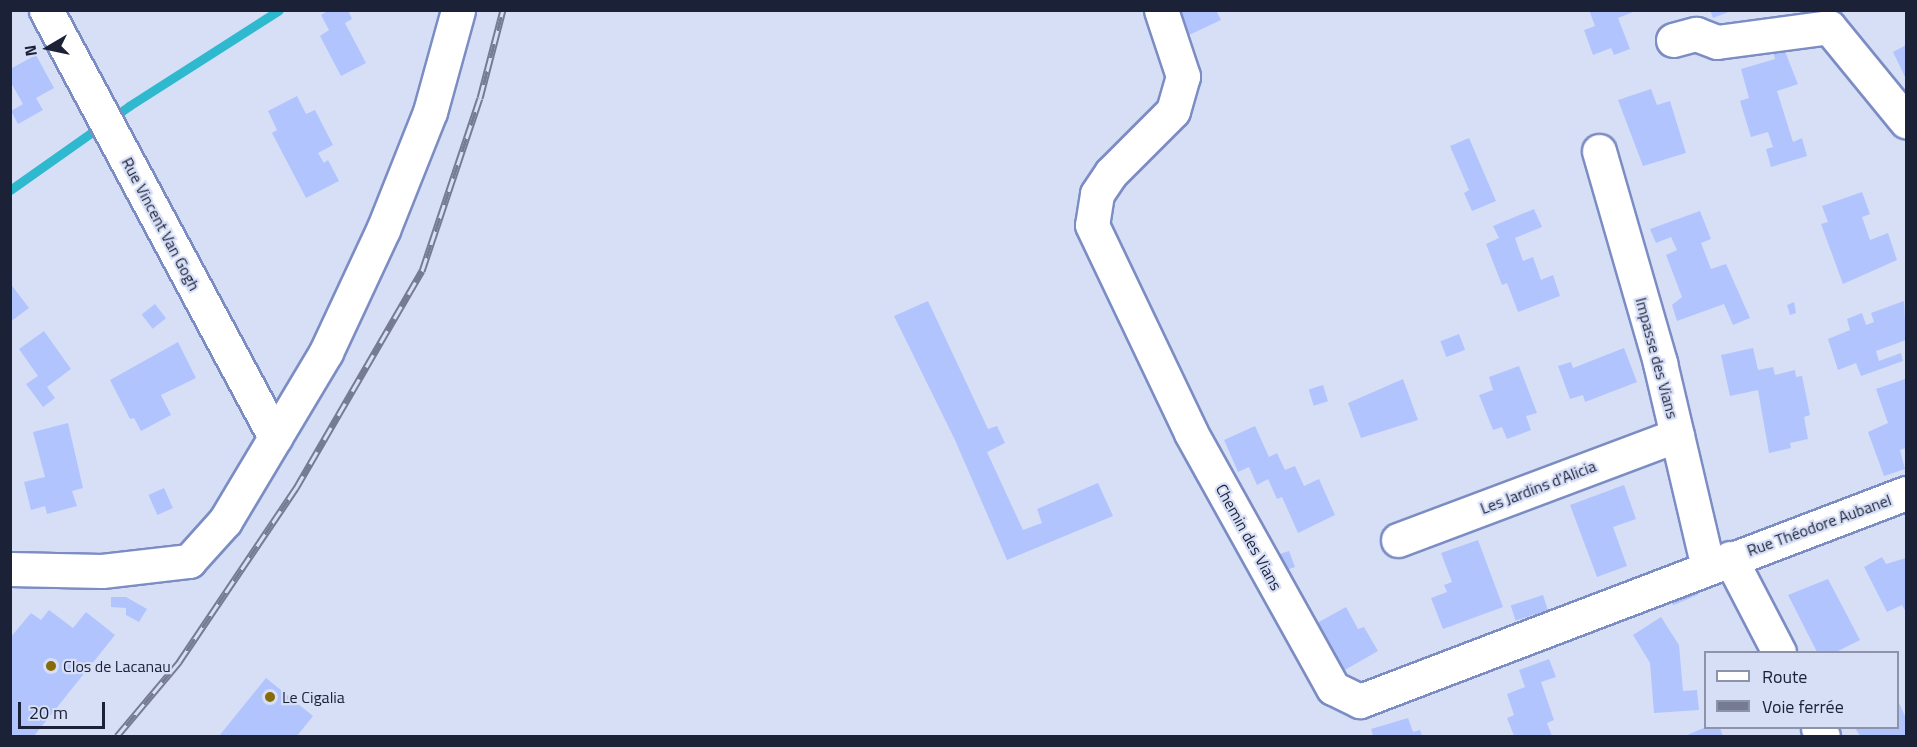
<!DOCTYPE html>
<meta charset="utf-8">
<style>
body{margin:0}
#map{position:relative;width:1917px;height:747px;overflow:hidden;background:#d7dff7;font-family:"Titillium Web",sans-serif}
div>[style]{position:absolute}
.stream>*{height:9px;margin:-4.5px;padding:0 4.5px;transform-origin:4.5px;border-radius:4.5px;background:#2fb9cf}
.building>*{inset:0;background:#b1c4fe;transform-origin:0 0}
.roads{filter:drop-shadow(2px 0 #7c8dc4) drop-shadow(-2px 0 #7c8dc4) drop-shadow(0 2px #7c8dc4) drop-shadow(0 -2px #7c8dc4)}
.minor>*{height:33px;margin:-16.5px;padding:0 16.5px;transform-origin:16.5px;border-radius:16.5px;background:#fff}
.rail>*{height:7px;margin-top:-3.5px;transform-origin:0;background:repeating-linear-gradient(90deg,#d7dff7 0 14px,#747b92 0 28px);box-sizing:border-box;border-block:2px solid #747b92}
.dots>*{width:16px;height:16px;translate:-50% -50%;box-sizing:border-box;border:3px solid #d7dff7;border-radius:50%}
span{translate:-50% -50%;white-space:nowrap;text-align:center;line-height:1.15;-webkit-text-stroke:4.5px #d7dff7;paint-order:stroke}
.street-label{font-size:16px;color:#1b2137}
.poi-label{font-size:16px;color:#1b2137}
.left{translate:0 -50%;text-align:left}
.frame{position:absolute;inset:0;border:12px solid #1b2137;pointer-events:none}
.legend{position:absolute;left:1704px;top:651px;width:195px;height:78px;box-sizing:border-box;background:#d7dff7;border:2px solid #8c93aa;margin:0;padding:8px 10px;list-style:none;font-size:18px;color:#1b2137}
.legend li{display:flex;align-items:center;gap:12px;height:30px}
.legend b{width:30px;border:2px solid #8c93aa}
.north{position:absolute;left:18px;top:18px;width:60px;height:60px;-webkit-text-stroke:4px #d7dff7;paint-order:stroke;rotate:261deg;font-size:16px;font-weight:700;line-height:24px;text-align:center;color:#1b2137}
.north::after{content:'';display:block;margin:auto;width:21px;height:27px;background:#1b2137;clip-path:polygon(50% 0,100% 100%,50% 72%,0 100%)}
.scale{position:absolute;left:18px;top:702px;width:87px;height:27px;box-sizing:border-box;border:3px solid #1b2137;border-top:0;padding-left:8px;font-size:18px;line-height:21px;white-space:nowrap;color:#1b2137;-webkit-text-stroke:4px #d7dff7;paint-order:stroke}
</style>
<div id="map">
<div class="stream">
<div style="left:10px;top:190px;width:146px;rotate:-35.2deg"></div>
<div style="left:129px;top:106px;width:178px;rotate:-32.6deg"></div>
</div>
<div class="building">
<div style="clip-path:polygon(329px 10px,348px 10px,352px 19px,345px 23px,366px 63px,341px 76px,320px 36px,329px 30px,321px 15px)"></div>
<div style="clip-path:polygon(1177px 10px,1216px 10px,1221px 20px,1189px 35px)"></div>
<div style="clip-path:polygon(1589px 10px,1638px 10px,1618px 18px,1630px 49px,1614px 55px,1611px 48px,1593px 55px,1584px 30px,1595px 26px)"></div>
<div style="clip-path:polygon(1710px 10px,1731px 10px,1731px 11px,1713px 18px)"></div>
<div style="clip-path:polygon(1906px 45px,1906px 79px,1893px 52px)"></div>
<div style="clip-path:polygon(1784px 49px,1798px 84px,1777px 91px,1793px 142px,1802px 138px,1807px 156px,1771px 167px,1766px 149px,1773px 147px,1768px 132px,1751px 137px,1740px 101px,1749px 98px,1741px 69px,1775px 59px,1773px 52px)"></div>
<div style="clip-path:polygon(36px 55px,54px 88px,36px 98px,43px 110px,18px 124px,11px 111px,23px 104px,10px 81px,10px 69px)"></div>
<div style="clip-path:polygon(1651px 89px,1657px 105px,1670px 101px,1686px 153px,1643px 166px,1618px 100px)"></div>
<div style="clip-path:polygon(297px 96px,306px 114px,315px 110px,333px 145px,318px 153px,324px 163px,328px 160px,339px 181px,306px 198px,272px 133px,277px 130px,268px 111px)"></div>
<div style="clip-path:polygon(1469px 138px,1496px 201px,1472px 211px,1464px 193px,1469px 190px,1450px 146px)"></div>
<div style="clip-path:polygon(1862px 192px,1870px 214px,1862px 217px,1870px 240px,1888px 233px,1897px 260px,1843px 284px,1821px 224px,1828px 222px,1822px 206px)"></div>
<div style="clip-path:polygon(1534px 209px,1542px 227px,1515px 238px,1523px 261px,1533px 257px,1541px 280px,1553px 275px,1560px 296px,1518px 312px,1507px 283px,1502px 285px,1486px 244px,1499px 238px,1493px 226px)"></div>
<div style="clip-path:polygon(1700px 211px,1711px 239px,1701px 243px,1711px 269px,1726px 264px,1750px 318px,1733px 325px,1724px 304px,1677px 321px,1672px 305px,1682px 297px,1666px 255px,1677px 250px,1671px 237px,1656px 243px,1650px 229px)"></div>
<div style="clip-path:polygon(10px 283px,29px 308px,10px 322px)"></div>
<div style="clip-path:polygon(928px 301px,988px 429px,997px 426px,1005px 443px,987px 452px,1023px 530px,1042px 523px,1037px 509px,1098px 483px,1113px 516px,1007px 560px,955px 440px,894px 316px)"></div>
<div style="clip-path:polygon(1904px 301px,1906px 340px,1876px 351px,1879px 361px,1901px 353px,1903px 361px,1861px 376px,1856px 363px,1838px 370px,1828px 339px,1850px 330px,1847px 319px,1862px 313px,1866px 325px,1874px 322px,1871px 313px)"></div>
<div style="clip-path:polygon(1794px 302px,1796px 313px,1790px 315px,1787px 305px)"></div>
<div style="left:155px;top:304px;width:18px;height:17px;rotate:52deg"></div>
<div style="clip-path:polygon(44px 331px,71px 369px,47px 387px,55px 398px,43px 407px,26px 384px,38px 376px,19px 349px)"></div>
<div style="left:1459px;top:334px;width:17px;height:20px;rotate:69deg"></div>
<div style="clip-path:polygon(178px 342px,196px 378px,161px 395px,171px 415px,141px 431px,134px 418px,130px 419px,110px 380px)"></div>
<div style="clip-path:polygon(1624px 348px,1637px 382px,1585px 402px,1583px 395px,1570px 399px,1558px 366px,1571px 362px,1573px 368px)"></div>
<div style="clip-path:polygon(1753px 348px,1758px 370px,1773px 367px,1775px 375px,1795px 370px,1796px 377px,1802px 376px,1810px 415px,1804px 417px,1808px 439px,1790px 443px,1791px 448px,1769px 453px,1758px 390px,1730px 396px,1721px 355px)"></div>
<div style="clip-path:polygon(1519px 366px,1537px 413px,1526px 416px,1531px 430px,1507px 439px,1502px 427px,1493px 430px,1479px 395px,1493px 390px,1489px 377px)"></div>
<div style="clip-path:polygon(1403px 379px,1418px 420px,1361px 438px,1348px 403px)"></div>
<div style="clip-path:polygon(1905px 379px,1906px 448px,1900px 450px,1905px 469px,1884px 476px,1868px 432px,1888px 423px,1876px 389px)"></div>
<div style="left:1323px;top:385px;width:17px;height:15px;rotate:73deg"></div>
<div style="clip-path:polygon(68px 423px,83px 488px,72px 491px,77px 506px,47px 514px,45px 506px,31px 510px,24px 482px,45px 477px,33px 432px)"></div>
<div style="clip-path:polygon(1255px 426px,1269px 457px,1277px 453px,1285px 470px,1295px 466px,1304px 486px,1319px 479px,1335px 515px,1298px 533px,1282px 497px,1277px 499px,1268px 479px,1257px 485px,1249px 467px,1238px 472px,1224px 440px)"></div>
<div style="clip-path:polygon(1624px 485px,1636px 519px,1613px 527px,1627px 566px,1597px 577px,1570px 505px)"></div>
<div style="left:164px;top:488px;width:22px;height:17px;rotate:66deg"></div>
<div style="clip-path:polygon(1478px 540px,1503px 607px,1443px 629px,1431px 598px,1447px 592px,1444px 585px,1452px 582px,1441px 553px)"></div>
<div style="clip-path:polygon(1289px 551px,1295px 567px,1278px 573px,1270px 557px)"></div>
<div style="clip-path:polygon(1882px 557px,1886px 564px,1906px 558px,1906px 612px,1902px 605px,1887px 612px,1864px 567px)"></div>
<div style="clip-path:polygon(1828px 579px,1860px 640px,1836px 652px,1817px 652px,1788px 595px)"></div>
<div style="left:1692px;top:581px;width:15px;height:27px;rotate:67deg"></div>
<div style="left:1543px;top:595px;width:16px;height:34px;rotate:72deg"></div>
<div style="clip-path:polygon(111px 597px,126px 597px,147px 609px,139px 622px,126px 615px,126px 608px,111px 607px)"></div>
<div style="clip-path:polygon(1346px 607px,1358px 629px,1364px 627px,1378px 651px,1343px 671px,1317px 623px)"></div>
<div style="clip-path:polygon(49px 610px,73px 628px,86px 612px,115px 635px,34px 736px,10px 736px,10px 638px,31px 613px,41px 620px)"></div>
<div style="clip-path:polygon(1661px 617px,1679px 645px,1683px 691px,1697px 690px,1699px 710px,1654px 713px,1650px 663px,1633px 635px)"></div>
<div style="clip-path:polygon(1549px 659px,1556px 677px,1541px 682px,1554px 720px,1547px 723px,1552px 736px,1514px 736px,1507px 718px,1514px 715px,1507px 694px,1525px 687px,1519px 670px)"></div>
<div style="clip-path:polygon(266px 678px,313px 716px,297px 736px,219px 736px)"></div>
<div style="clip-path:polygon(1898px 701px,1906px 718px,1906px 736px,1860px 736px,1855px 728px,1898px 728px)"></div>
<div style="clip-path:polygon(1408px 718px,1413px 732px,1420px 730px,1422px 736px,1373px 736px,1371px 729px)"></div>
<div style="clip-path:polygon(1706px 727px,1720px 728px,1723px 736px,1685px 736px)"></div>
</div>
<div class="roads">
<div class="minor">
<div style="left:46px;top:10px;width:485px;rotate:61.8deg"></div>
<div style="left:1161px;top:10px;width:70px;rotate:71.6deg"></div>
<div style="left:1183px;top:76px;width:36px;rotate:106deg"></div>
<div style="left:1173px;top:111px;width:88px;rotate:135deg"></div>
<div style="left:1111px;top:173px;width:25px;rotate:124deg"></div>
<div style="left:1097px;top:194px;width:31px;rotate:99deg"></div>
<div style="left:1092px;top:225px;width:230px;rotate:64.5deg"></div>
<div style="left:1191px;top:433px;width:292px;rotate:60.9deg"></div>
<div style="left:1333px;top:688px;width:30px;rotate:26deg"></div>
<div style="left:1360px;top:701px;width:584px;rotate:-20.85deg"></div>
<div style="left:1673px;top:40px;width:24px;rotate:-15deg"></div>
<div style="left:1696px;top:34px;width:22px;rotate:21deg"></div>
<div style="left:1717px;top:42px;width:113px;rotate:-7.6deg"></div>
<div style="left:1829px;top:27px;width:122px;rotate:50.7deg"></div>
<div style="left:1599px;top:151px;width:221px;rotate:73.9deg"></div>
<div style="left:1660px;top:363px;width:210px;rotate:76.8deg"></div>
<div style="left:1398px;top:540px;width:298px;rotate:-20.6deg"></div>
<div style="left:1730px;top:558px;width:106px;rotate:62.5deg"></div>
<div style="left:10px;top:569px;width:92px;rotate:1.2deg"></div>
<div style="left:102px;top:571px;width:88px;rotate:-6.6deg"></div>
<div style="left:189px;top:561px;width:54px;rotate:-48deg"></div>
<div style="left:225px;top:521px;width:197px;rotate:-59.1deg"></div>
<div style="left:326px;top:352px;width:135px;rotate:-65deg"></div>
<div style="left:383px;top:230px;width:127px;rotate:-68.3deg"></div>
<div style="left:430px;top:112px;width:106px;rotate:-74.6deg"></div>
<div style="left:1818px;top:728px;width:9px;rotate:58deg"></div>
</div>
</div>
<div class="rail">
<div style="left:117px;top:736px;width:97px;rotate:-50deg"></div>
<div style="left:179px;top:662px;width:210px;rotate:-56.1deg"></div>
<div style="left:296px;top:488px;width:251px;rotate:-59.9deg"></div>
<div style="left:422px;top:271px;width:182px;rotate:-71.5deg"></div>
<div style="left:480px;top:98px;width:91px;rotate:-75.4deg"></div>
</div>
<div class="dots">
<div style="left:51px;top:666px;background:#866b08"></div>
<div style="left:270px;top:697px;background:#866b08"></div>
</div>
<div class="street-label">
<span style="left:161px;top:224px;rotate:62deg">Rue Vincent Van Gogh</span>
<span style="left:1657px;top:358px;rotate:75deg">Impasse des Vians</span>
<span style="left:1538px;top:487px;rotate:-21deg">Les Jardins d'Alicia</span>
<span style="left:1819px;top:525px;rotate:-20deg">Rue Théodore Aubanel</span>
<span style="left:1249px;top:537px;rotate:61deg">Chemin des Vians</span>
</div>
<div class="poi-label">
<span class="left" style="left:63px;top:666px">Clos de Lacanau</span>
<span class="left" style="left:282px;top:697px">Le Cigalia</span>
</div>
<div class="frame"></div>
<ul class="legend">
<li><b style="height:8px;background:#fff"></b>Route</li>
<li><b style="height:8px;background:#747b92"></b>Voie ferrée</li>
</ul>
<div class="north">N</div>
<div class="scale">20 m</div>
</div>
